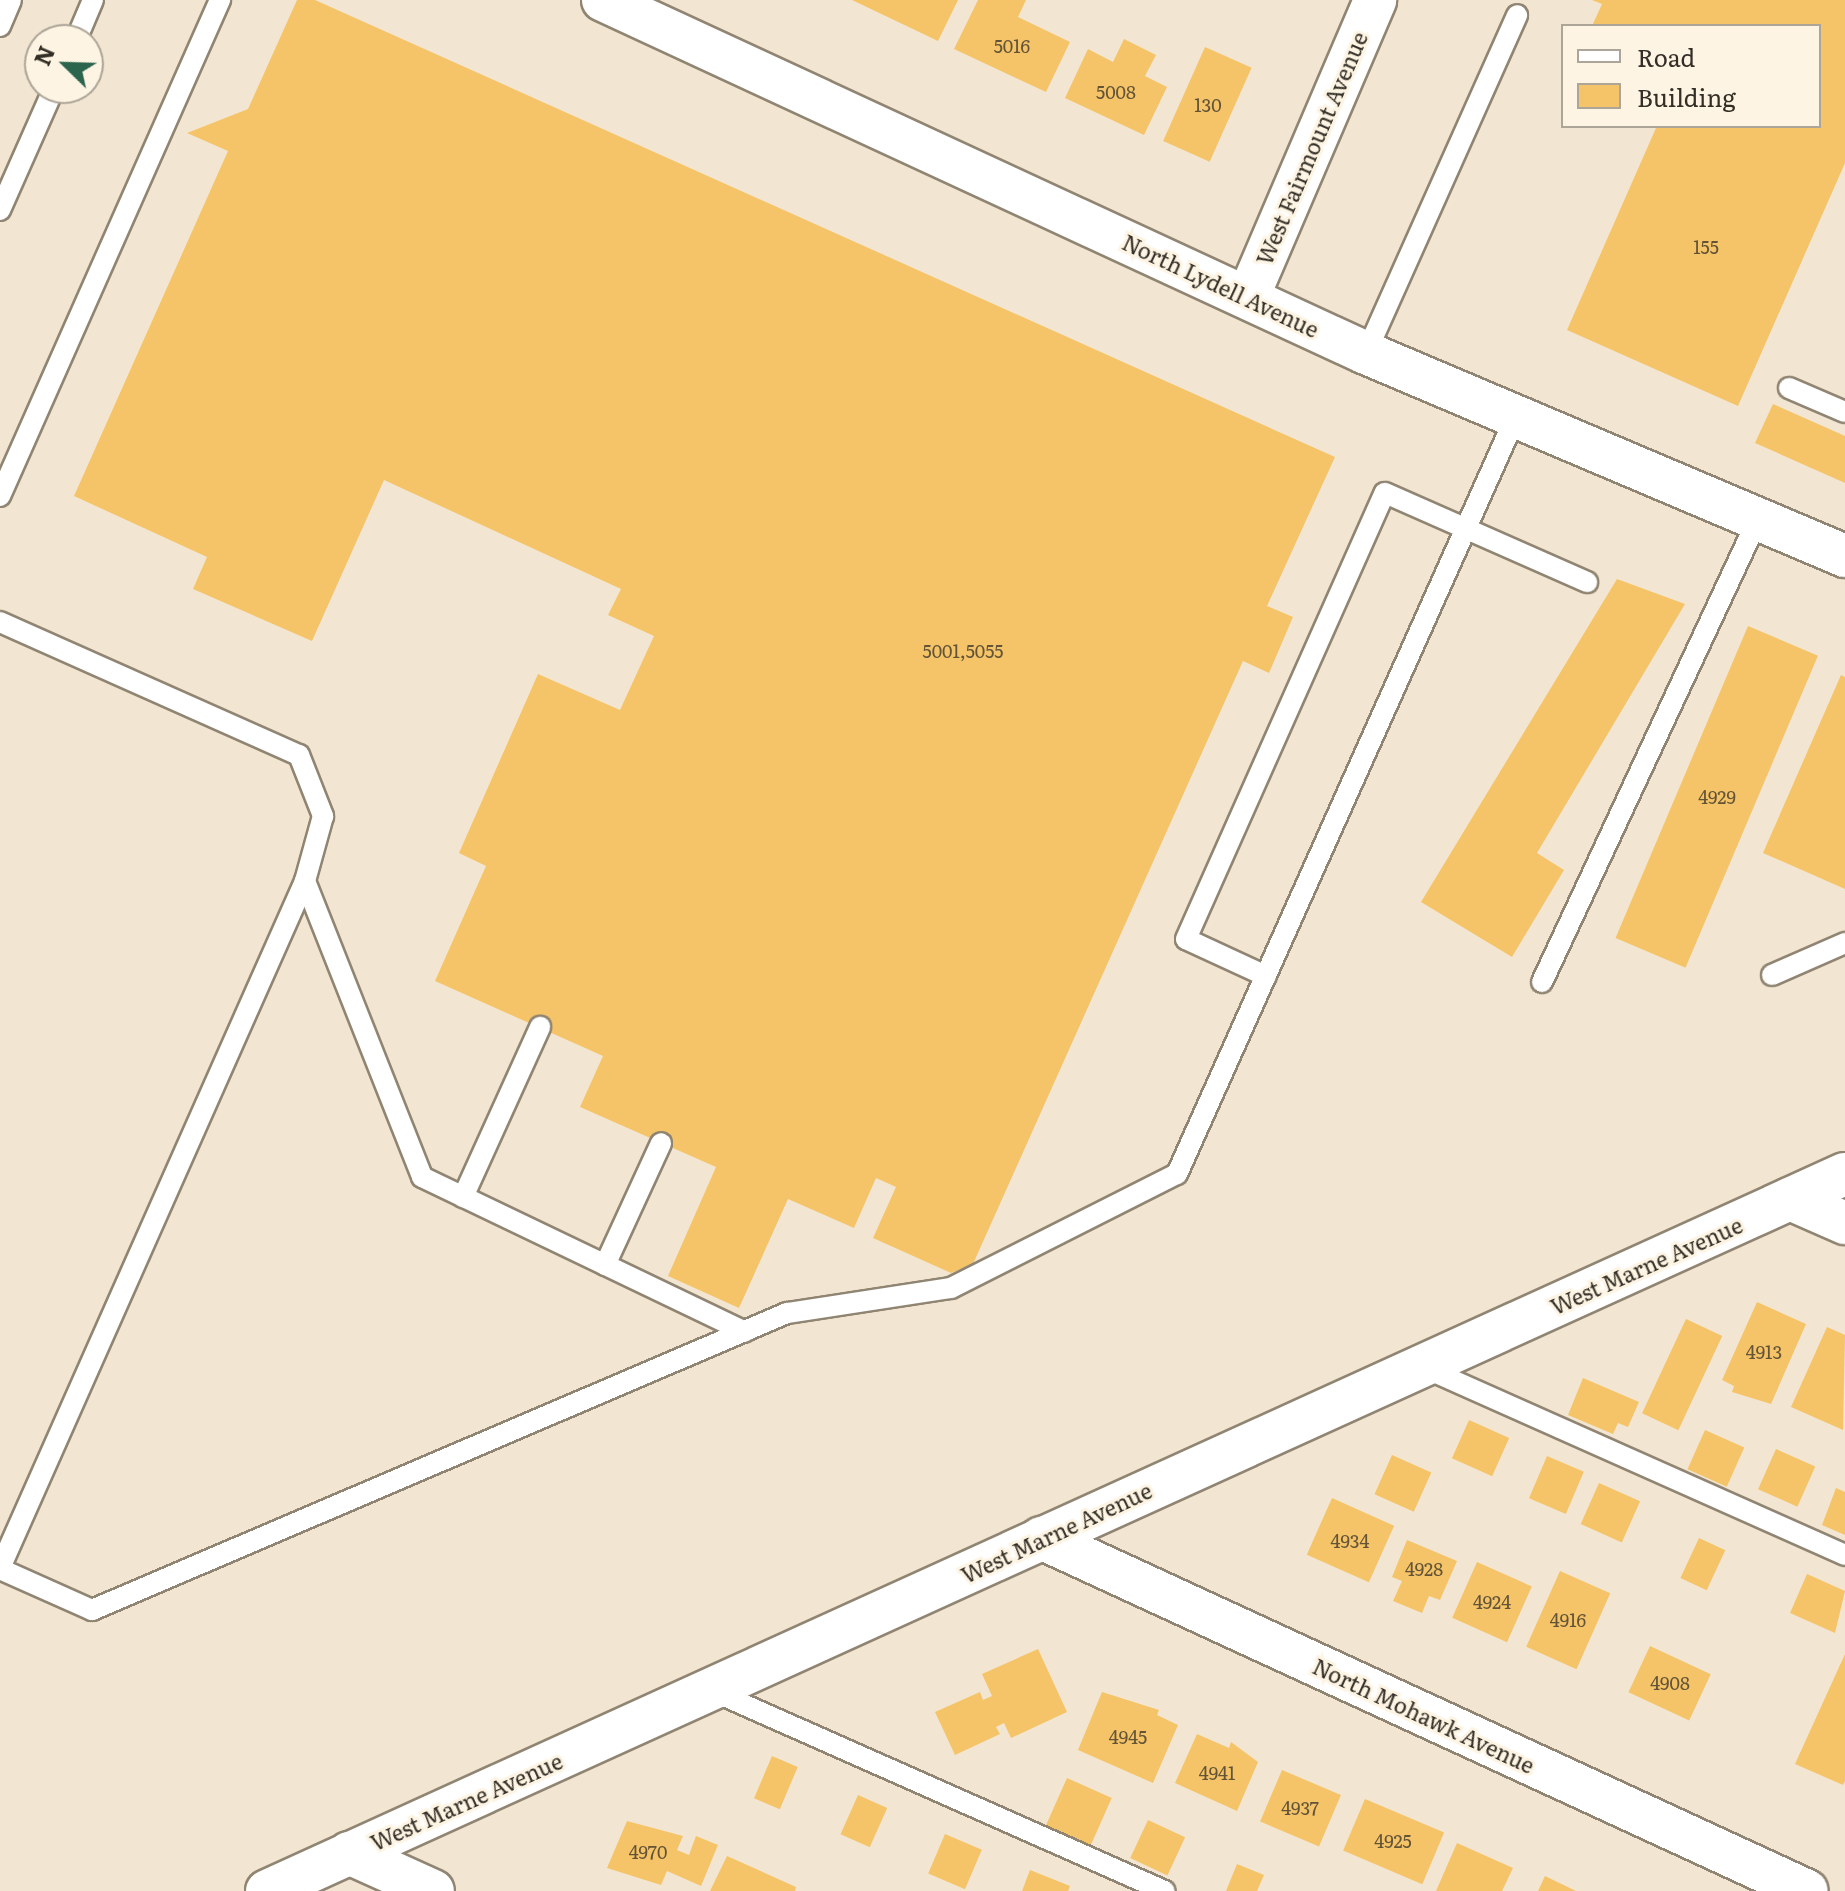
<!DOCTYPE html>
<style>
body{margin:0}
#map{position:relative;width:1845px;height:1891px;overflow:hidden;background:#f2e6d2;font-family:Literata,serif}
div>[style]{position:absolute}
.building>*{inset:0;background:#f5c468;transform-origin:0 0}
.roads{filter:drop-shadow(2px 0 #908572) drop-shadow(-2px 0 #908572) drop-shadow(0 2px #908572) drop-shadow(0 -2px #908572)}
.lane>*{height:20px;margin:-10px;padding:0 10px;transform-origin:10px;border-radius:10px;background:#fff}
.street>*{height:42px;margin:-21px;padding:0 21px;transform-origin:21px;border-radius:21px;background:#fff}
span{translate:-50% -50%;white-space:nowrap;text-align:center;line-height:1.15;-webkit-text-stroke:6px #fef4e3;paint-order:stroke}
.number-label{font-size:18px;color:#645437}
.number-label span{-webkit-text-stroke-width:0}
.street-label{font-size:22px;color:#332f27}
.legend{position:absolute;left:1561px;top:24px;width:260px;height:104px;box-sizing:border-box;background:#fef4e3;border:2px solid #ada598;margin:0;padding:10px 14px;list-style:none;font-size:24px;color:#332f27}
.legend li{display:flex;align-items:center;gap:16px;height:40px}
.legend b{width:40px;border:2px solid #ada598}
.north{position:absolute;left:24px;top:24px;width:80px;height:80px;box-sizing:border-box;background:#fef4e3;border:2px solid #ada598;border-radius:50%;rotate:293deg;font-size:22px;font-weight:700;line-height:32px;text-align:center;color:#332f27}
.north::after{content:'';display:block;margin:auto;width:28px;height:36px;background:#2c654e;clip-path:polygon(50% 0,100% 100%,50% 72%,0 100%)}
</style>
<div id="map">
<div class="building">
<div style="clip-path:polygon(297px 0,315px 0,1335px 457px,1267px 606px,1293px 617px,1269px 673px,1243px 661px,973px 1264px,951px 1273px,873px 1238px,896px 1187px,876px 1178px,854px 1228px,788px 1199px,739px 1308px,668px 1276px,716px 1167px,580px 1107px,603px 1056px,435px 981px,486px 866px,459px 853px,538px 674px,620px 710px,654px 636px,608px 615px,621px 589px,384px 480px,312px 641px,193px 589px,207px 557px,74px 496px,228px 151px,187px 133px,248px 109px)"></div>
<div style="clip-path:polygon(852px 0,958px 0,938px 41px)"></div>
<div style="clip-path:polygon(978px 0,1026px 0,1018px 17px,1070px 42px,1046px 92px,954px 49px)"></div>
<div style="clip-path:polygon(1592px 0,1845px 0,1845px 163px,1738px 406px,1567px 330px,1656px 128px,1650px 126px,1819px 126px,1819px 26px,1592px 26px,1602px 4px)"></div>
<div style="clip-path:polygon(1124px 39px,1156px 55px,1145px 76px,1167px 87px,1144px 135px,1065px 98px,1088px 49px,1113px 62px)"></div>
<div style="left:1205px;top:47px;width:51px;height:103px;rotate:24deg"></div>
<div style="clip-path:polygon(1773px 404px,1845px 436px,1845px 483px,1755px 443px)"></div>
<div style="clip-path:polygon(1617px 579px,1685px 604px,1537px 853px,1564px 870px,1512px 957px,1421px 902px)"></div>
<div style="left:1748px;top:626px;width:76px;height:339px;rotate:23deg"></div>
<div style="clip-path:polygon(1841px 675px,1845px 677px,1845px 889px,1763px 853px)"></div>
<div style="clip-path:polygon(1757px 1302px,1806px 1324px,1771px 1404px,1732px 1392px,1734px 1386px,1722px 1380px)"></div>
<div style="left:1686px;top:1319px;width:40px;height:104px;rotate:25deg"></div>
<div style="clip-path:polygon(1827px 1327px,1845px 1335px,1843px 1430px,1791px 1407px)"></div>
<div style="clip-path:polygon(1583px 1378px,1639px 1402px,1628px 1427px,1618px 1423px,1613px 1434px,1568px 1415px)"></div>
<div style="left:1469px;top:1420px;width:44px;height:42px;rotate:24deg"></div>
<div style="left:1705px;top:1430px;width:43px;height:43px;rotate:24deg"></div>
<div style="left:1776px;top:1449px;width:43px;height:44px;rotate:24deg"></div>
<div style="left:1392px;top:1455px;width:43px;height:43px;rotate:24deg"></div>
<div style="left:1547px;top:1456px;width:40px;height:46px;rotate:23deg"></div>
<div style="left:1599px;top:1483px;width:45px;height:45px;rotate:24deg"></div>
<div style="clip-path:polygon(1836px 1488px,1845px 1492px,1845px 1535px,1822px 1525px)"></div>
<div style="left:1332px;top:1498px;width:68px;height:62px;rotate:24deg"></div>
<div style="left:1699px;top:1538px;width:29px;height:44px;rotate:25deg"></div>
<div style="clip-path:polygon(1407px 1540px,1457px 1561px,1440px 1600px,1429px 1596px,1422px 1613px,1393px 1601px,1402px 1581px,1392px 1577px)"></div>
<div style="left:1477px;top:1562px;width:60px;height:61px;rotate:24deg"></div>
<div style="left:1560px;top:1571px;width:55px;height:83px;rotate:24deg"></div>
<div style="clip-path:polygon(1807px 1574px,1845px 1591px,1835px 1633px,1790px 1613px)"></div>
<div style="left:1650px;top:1646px;width:67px;height:51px;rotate:25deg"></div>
<div style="clip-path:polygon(1038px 1649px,1067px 1712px,1011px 1738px,1004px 1723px,996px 1727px,1000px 1734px,955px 1755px,935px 1712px,980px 1692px,983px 1700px,992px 1696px,982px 1674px)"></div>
<div style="clip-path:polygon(1845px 1654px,1845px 1781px,1843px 1785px,1795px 1764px)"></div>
<div style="clip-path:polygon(1102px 1692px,1159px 1710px,1157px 1715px,1178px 1725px,1153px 1783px,1078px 1750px)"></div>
<div style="clip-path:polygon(1197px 1734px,1229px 1748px,1231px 1742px,1258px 1762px,1237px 1811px,1175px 1783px)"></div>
<div style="left:772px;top:1756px;width:28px;height:46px;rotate:23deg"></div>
<div style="left:1282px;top:1770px;width:64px;height:56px;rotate:23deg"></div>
<div style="left:1067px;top:1778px;width:49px;height:52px;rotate:24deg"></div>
<div style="left:858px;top:1795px;width:32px;height:43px;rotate:24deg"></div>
<div style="left:1365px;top:1799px;width:86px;height:56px;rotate:23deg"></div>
<div style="left:1148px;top:1820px;width:41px;height:42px;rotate:25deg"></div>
<div style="clip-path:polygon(627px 1821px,683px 1836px,677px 1850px,689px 1855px,696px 1836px,718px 1845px,701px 1886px,667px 1871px,661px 1885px,607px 1868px)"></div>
<div style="left:945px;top:1834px;width:40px;height:43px;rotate:23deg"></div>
<div style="clip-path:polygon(1457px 1843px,1513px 1868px,1502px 1891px,1436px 1891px)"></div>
<div style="clip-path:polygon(727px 1856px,796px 1887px,795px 1891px,710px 1891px)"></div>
<div style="clip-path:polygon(1237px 1864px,1264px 1875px,1257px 1891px,1226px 1891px)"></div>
<div style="clip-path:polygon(1030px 1870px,1070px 1886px,1068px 1891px,1022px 1891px)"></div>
<div style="clip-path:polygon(1545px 1876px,1576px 1891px,1538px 1891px)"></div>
</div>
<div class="roads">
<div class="lane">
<div style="left:0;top:26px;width:28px;rotate:-67deg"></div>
<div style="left:76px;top:40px;width:43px;rotate:-67deg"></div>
<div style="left:0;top:210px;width:133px;rotate:-66.1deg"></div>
<div style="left:1366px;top:353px;width:370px;rotate:-65.9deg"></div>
<div style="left:1789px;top:388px;width:61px;rotate:23.2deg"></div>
<div style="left:0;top:496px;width:543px;rotate:-66.08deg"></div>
<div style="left:0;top:622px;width:327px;rotate:24deg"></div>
<div style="left:299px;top:755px;width:66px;rotate:68.5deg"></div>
<div style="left:323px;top:816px;width:67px;rotate:105.5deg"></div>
<div style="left:305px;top:881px;width:318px;rotate:68.4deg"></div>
<div style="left:422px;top:1177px;width:358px;rotate:25.6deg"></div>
<div style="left:1772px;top:975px;width:80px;rotate:-23.7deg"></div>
<div style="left:1266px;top:976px;width:88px;rotate:-155.2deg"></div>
<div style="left:1186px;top:939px;width:488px;rotate:-66deg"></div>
<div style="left:1385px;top:493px;width:221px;rotate:23.8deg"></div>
<div style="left:1542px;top:982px;width:511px;rotate:-64.99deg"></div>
<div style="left:463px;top:1197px;width:187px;rotate:-65.6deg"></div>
<div style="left:605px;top:1265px;width:134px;rotate:-65.3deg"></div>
<div style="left:1425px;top:1368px;width:460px;rotate:24deg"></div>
<div style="left:0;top:1568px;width:752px;rotate:-66.06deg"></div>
<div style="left:0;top:1569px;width:101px;rotate:24deg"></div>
<div style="left:92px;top:1610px;width:756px;rotate:-23.14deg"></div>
<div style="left:787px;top:1313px;width:166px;rotate:-8.7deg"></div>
<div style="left:951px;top:1288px;width:253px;rotate:-26.8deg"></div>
<div style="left:1177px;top:1174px;width:830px;rotate:-65.9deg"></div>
<div style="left:713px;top:1691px;width:494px;rotate:23.9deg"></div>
</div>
<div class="street">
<div style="left:603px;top:0;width:841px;rotate:24.83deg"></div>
<div style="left:1366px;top:353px;width:520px;rotate:22.97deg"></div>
<div style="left:1248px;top:297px;width:323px;rotate:-66.8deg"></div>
<div style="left:1790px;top:1199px;width:60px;rotate:23.6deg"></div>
<div style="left:1041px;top:1538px;width:843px;rotate:24.74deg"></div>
<div style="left:349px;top:1853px;width:92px;rotate:24.3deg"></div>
<div style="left:267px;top:1891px;width:1733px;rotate:-24.44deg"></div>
</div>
</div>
<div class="number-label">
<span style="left:1012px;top:46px">5016</span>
<span style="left:1116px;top:92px">5008</span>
<span style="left:1208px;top:105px">130</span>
<span style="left:1706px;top:247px">155</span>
<span style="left:963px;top:651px">5001,5055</span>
<span style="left:1717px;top:797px">4929</span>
<span style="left:1764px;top:1352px">4913</span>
<span style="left:1350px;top:1541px">4934</span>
<span style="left:1424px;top:1569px">4928</span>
<span style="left:1492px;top:1602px">4924</span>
<span style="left:1568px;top:1620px">4916</span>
<span style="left:1670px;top:1683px">4908</span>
<span style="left:1128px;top:1737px">4945</span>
<span style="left:1217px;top:1773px">4941</span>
<span style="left:1300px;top:1808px">4937</span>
<span style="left:1393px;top:1841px">4925</span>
<span style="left:648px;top:1852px">4970</span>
</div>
<div class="street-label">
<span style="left:1311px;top:148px;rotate:-67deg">West Fairmount Avenue</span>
<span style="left:1221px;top:285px;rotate:25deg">North Lydell Avenue</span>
<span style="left:1646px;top:1265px;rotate:-24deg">West Marne Avenue</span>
<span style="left:1056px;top:1532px;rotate:-25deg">West Marne Avenue</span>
<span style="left:1424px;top:1715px;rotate:25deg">North Mohawk Avenue</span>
<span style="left:466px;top:1801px;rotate:-24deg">West Marne Avenue</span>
</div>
<ul class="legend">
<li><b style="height:10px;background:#fff"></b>Road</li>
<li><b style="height:22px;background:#f5c468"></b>Building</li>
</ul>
<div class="north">N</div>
</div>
